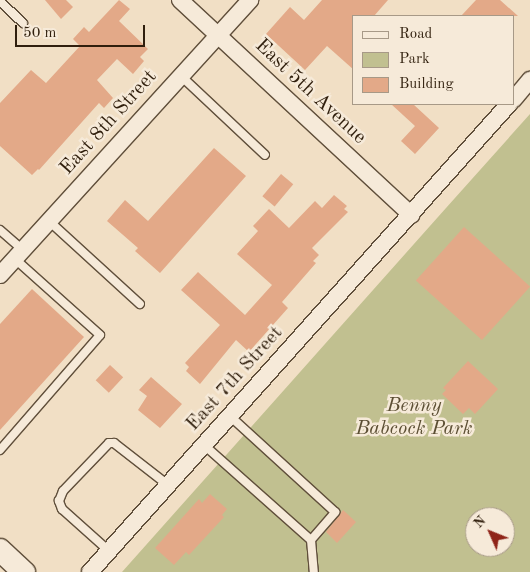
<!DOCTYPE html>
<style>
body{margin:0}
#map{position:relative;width:530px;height:572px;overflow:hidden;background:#f1dfc5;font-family:"Old Standard TT",serif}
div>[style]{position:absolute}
.green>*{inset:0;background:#c1c090}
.building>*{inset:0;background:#e3a988;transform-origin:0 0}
.roads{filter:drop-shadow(1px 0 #604f3b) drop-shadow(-1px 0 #604f3b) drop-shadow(0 1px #604f3b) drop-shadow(0 -1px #604f3b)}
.service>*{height:8px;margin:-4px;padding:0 4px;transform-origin:4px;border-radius:4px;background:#f6ead9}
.minor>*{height:16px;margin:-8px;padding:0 8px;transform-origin:8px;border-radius:8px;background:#f6ead9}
.secondary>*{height:22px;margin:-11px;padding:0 11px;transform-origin:11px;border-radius:11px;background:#f6ead9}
span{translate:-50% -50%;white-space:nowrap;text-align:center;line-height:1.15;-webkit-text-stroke:5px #f6ead9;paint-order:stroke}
.street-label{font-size:20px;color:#301f0d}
.park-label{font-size:20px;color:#5c4f34;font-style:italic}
.legend{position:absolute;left:352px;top:15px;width:162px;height:90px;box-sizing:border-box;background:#f6ead9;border:1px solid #a79987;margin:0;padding:6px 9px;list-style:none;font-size:15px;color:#301f0d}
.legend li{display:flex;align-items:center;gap:10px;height:25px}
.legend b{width:25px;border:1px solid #a79987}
.north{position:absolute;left:465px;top:507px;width:50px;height:50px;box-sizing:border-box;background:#f6ead9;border:1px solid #a79987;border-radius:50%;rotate:314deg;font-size:14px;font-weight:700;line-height:20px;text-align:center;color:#301f0d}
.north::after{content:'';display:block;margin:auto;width:18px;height:22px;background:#8f2418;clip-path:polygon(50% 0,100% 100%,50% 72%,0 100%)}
.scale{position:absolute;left:15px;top:25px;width:130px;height:22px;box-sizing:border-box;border:2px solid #301f0d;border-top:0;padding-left:6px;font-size:15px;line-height:18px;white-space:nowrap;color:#301f0d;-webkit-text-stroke:4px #f6ead9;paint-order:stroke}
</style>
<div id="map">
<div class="green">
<div style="clip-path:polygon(evenodd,530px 114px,530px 572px,122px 572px,446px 208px,530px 114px,475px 517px,505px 517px,505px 547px,475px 547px,475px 517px)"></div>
</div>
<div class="building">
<div style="clip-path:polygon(45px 0,66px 0,73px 7px,61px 19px)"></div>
<div style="clip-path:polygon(119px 0,130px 9px,119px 21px,148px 49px,140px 57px,144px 61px,133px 74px,117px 59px,97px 80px,113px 98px,104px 108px,99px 103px,39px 170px,38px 169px,32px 175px,0 146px,0 103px,31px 70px,46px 83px,80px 46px,73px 39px,84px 27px,89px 32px)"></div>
<div style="clip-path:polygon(322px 0,388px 0,374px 16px,354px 16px,354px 70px,327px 46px,305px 70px,266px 34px,290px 7px,304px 20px)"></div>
<div style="clip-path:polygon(476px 0,500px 0,518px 16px,461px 16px)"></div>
<div style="clip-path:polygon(391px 104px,413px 104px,439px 128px,415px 154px,401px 141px,415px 126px)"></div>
<div style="clip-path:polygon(214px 148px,246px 176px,160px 273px,135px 251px,138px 248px,107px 221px,125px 200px,148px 221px)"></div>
<div style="left:281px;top:174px;width:16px;height:29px;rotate:40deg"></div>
<div style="clip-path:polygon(334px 195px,347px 206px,344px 209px,348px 212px,312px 248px,319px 255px,313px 261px,316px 263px,282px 302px,288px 308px,249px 352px,236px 340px,200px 384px,186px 371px,189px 367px,185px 363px,220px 325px,181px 290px,198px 272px,245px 315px,272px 285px,237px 254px,258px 231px,253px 226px,269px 209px,289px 228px,315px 201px,322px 208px)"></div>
<div style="left:464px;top:227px;width:89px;height:72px;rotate:42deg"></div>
<div style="clip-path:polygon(32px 289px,84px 337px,0 430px,0 324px)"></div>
<div style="clip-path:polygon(468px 361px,498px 389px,475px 414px,469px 408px,463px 414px,442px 394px,446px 390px,443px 388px)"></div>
<div style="left:110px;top:365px;width:18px;height:21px;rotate:43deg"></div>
<div style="clip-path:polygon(151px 377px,182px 404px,160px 428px,138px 410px,147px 396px,139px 390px)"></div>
<div style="clip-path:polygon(210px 494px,227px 509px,222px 515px,224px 517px,189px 555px,186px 552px,174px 565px,155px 548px,199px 499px,202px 503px)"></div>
<div style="clip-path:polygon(343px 510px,356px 522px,337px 543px,326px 532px)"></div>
</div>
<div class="roads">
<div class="service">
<div style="left:0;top:1px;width:32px;rotate:44deg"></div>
<div style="left:181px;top:76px;width:115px;rotate:43.2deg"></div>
<div style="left:49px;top:221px;width:123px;rotate:42.4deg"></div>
<div style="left:0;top:230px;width:30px;rotate:41deg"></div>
<div style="left:204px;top:445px;width:143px;rotate:41.6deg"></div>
<div style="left:311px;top:540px;width:37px;rotate:-49deg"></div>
<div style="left:335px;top:512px;width:142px;rotate:-137.6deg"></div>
<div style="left:0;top:450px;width:152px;rotate:-49deg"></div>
<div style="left:100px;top:335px;width:114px;rotate:-138.2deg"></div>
<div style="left:311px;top:540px;width:32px;rotate:85deg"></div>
<div style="left:109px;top:551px;width:63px;rotate:-138.2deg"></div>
<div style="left:62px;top:509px;width:9px;rotate:-111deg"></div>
<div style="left:59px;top:501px;width:11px;rotate:-68deg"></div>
<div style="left:63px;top:491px;width:66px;rotate:-46.2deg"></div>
<div style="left:109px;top:443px;width:5px"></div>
<div style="left:114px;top:443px;width:68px;rotate:37.9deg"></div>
</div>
<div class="minor">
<div style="left:180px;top:0;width:316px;rotate:42.9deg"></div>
<div style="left:514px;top:99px;width:25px;rotate:-50deg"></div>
<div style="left:0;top:275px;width:372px;rotate:-47.7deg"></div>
<div style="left:90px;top:572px;width:628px;rotate:-48.16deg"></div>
</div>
<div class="secondary">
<div style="left:0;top:550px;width:33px;rotate:43deg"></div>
</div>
</div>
<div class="street-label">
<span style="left:310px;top:92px;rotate:43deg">East 5th Avenue</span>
<span style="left:109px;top:123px;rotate:-48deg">East 8th Street</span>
<span style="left:235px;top:379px;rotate:-48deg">East 7th Street</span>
</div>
<div class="park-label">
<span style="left:414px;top:418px">Benny<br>Babcock Park</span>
</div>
<ul class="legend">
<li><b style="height:6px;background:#f6ead9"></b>Road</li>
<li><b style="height:14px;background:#c1c090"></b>Park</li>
<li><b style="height:14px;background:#e3a988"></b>Building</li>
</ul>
<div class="north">N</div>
<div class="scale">50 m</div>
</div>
